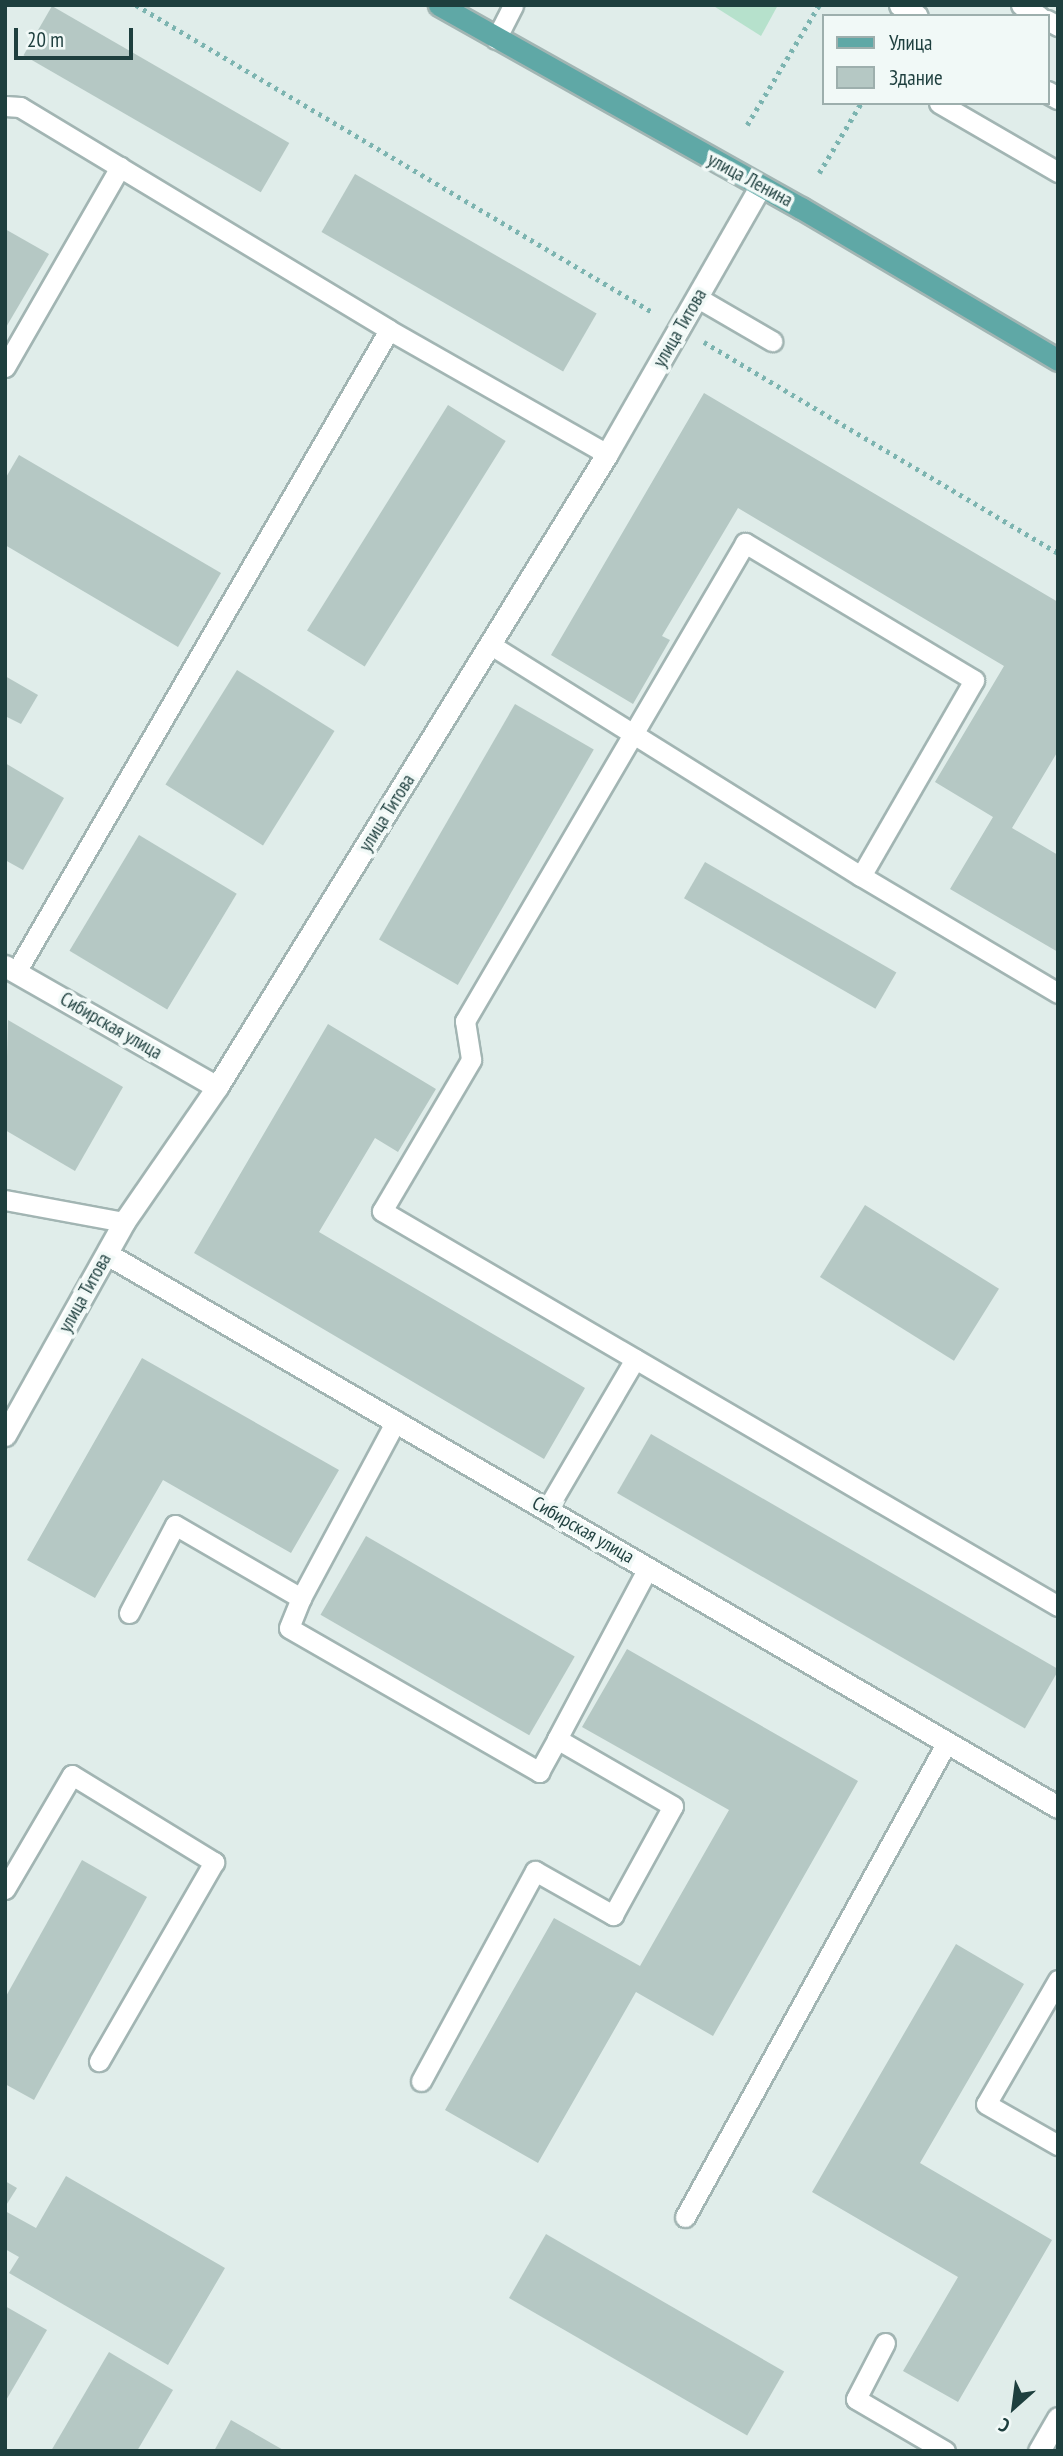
<!DOCTYPE html>
<meta charset="utf-8">
<style>
body{margin:0}
#map{position:relative;width:1063px;height:2456px;overflow:hidden;background:#e0edea;font-family:"PT Sans Narrow",sans-serif}
div>[style]{position:absolute}
.green>*{inset:0;background:#b6e1cc}
.building>*{inset:0;background:#b5c8c4;transform-origin:0 0}
.path>*{height:4.5px;margin-top:-2.25px;transform-origin:0;background:repeating-linear-gradient(90deg,#7cb4b0 0 3.5px,transparent 0 8.5px)}
.roads{filter:drop-shadow(2px 0 #a2b5b3) drop-shadow(-2px 0 #a2b5b3) drop-shadow(0 2px #a2b5b3) drop-shadow(0 -2px #a2b5b3)}
.lane>*{height:19px;margin:-9.5px;padding:0 9.5px;transform-origin:9.5px;border-radius:9.5px;background:#fff}
.street>*{height:21px;margin:-10.5px;padding:0 10.5px;transform-origin:10.5px;border-radius:10.5px;background:#fff}
.primary>*{height:21px;margin:-10.5px;padding:0 10.5px;transform-origin:10.5px;border-radius:10.5px;background:#5fa8a6}
span{translate:-50% -50%;white-space:nowrap;text-align:center;line-height:1.15;-webkit-text-stroke:7px #f1f9f7;paint-order:stroke}
.street-label{font-size:19px;color:#1e3f3e}
.frame{position:absolute;inset:0;border:7px solid #1e3f3e;pointer-events:none}
.legend{position:absolute;left:822px;top:14px;width:228px;height:91px;box-sizing:border-box;background:#f1f9f7;border:2px solid #9dafad;margin:0;padding:9px 12px;list-style:none;font-size:21px;color:#1e3f3e}
.legend li{display:flex;align-items:center;gap:14px;height:35px}
.legend b{width:35px;border:2px solid #9dafad}
.north{position:absolute;left:979px;top:2372px;width:70px;height:70px;-webkit-text-stroke:5px #f1f9f7;paint-order:stroke;rotate:208deg;font-size:19px;font-weight:700;line-height:28px;text-align:center;color:#1e3f3e}
.north::after{content:'';display:block;margin:auto;width:24px;height:32px;background:#1e3f3e;clip-path:polygon(50% 0,100% 100%,50% 72%,0 100%)}
.scale{position:absolute;left:14px;top:28px;width:119px;height:32px;box-sizing:border-box;border:4px solid #1e3f3e;border-top:0;padding-left:9px;font-size:21px;line-height:24px;white-space:nowrap;color:#1e3f3e;-webkit-text-stroke:5px #f1f9f7;paint-order:stroke}
</style>
<div id="map">
<div class="green">
<div style="clip-path:polygon(712px 5px,778px 5px,761px 36px)"></div>
</div>
<div class="building">
<div style="left:52px;top:6px;width:274px;height:57px;rotate:30deg"></div>
<div style="left:355px;top:174px;width:279px;height:67px;rotate:30deg"></div>
<div style="clip-path:polygon(5px 229px,49px 254px,5px 329px)"></div>
<div style="clip-path:polygon(704px 393px,1058px 602px,1058px 751px,1012px 828px,1058px 855px,1058px 952px,950px 889px,993px 817px,935px 782px,1004px 666px,738px 508px,662px 636px,670px 640px,633px 704px,551px 655px)"></div>
<div style="left:448px;top:405px;width:68px;height:266px;rotate:32deg"></div>
<div style="clip-path:polygon(19px 455px,221px 573px,178px 647px,5px 545px,5px 479px)"></div>
<div style="left:237px;top:670px;width:115px;height:135px;rotate:32deg"></div>
<div style="clip-path:polygon(5px 676px,38px 695px,21px 724px,5px 716px)"></div>
<div style="left:515px;top:704px;width:91px;height:272px;rotate:30deg"></div>
<div style="clip-path:polygon(5px 763px,64px 798px,23px 870px,5px 860px)"></div>
<div style="left:139px;top:835px;width:114px;height:135px;rotate:31deg"></div>
<div style="left:705px;top:862px;width:221px;height:42px;rotate:30deg"></div>
<div style="clip-path:polygon(8px 1020px,123px 1087px,75px 1171px,5px 1130px)"></div>
<div style="clip-path:polygon(328px 1024px,436px 1089px,398px 1152px,375px 1138px,319px 1232px,585px 1388px,544px 1459px,194px 1253px)"></div>
<div style="left:865px;top:1205px;width:158px;height:85px;rotate:32deg"></div>
<div style="clip-path:polygon(142px 1358px,339px 1470px,291px 1553px,163px 1480px,95px 1598px,27px 1560px)"></div>
<div style="left:651px;top:1434px;width:471px;height:68px;rotate:30deg"></div>
<div style="left:366px;top:1536px;width:241px;height:91px;rotate:30deg"></div>
<div style="clip-path:polygon(627px 1649px,858px 1781px,713px 2036px,636px 1992px,538px 2163px,445px 2110px,554px 1918px,640px 1966px,729px 1810px,582px 1727px)"></div>
<div style="clip-path:polygon(82px 1860px,147px 1897px,34px 2100px,5px 2084px,5px 1998px)"></div>
<div style="clip-path:polygon(956px 1944px,1024px 1984px,920px 2163px,1052px 2240px,958px 2402px,903px 2371px,958px 2277px,812px 2192px)"></div>
<div style="clip-path:polygon(66px 2176px,225px 2268px,168px 2365px,9px 2273px,19px 2257px,5px 2249px,5px 2211px,36px 2228px)"></div>
<div style="clip-path:polygon(5px 2181px,17px 2188px,5px 2207px)"></div>
<div style="left:546px;top:2234px;width:275px;height:74px;rotate:30deg"></div>
<div style="clip-path:polygon(5px 2306px,47px 2330px,5px 2402px)"></div>
<div style="clip-path:polygon(109px 2352px,173px 2390px,137px 2451px,51px 2451px)"></div>
<div style="clip-path:polygon(231px 2420px,285px 2451px,214px 2451px)"></div>
</div>
<div class="path">
<div style="left:136px;top:5px;width:603px;rotate:30.74deg"></div>
<div style="left:747px;top:125px;width:140px;rotate:-59deg"></div>
<div style="left:819px;top:173px;width:82px;rotate:-59deg"></div>
<div style="left:704px;top:342px;width:412px;rotate:30.8deg"></div>
</div>
<div class="roads">
<div class="lane">
<div style="left:1021px;top:5px;width:21px;rotate:31deg"></div>
<div style="left:1047px;top:20px;width:13px;rotate:29deg"></div>
<div style="left:496px;top:39px;width:38px;rotate:-63deg"></div>
<div style="left:939px;top:103px;width:138px;rotate:30.1deg"></div>
<div style="left:5px;top:106px;width:15px;rotate:4deg"></div>
<div style="left:20px;top:107px;width:431px;rotate:31.1deg"></div>
<div style="left:389px;top:330px;width:251px;rotate:29.6deg"></div>
<div style="left:698px;top:298px;width:86px;rotate:30.2deg"></div>
<div style="left:5px;top:367px;width:231px;rotate:-60.1deg"></div>
<div style="left:491px;top:645px;width:436px;rotate:32deg"></div>
<div style="left:16px;top:972px;width:742px;rotate:-59.84deg"></div>
<div style="left:1058px;top:993px;width:229px;rotate:-149.3deg"></div>
<div style="left:861px;top:876px;width:226px;rotate:-60deg"></div>
<div style="left:974px;top:680px;width:267px;rotate:-149.1deg"></div>
<div style="left:745px;top:543px;width:554px;rotate:120.36deg"></div>
<div style="left:465px;top:1021px;width:39px;rotate:81deg"></div>
<div style="left:471px;top:1060px;width:175px;rotate:120.5deg"></div>
<div style="left:382px;top:1211px;width:783px;rotate:30.3deg"></div>
<div style="left:5px;top:1200px;width:121px;rotate:10.5deg"></div>
<div style="left:547px;top:1509px;width:174px;rotate:-59.6deg"></div>
<div style="left:301px;top:1598px;width:32px;rotate:112deg"></div>
<div style="left:289px;top:1628px;width:289px;rotate:29.9deg"></div>
<div style="left:539px;top:1772px;width:38px;rotate:-61deg"></div>
<div style="left:129px;top:1613px;width:99px;rotate:-62.4deg"></div>
<div style="left:175px;top:1525px;width:146px;rotate:30.1deg"></div>
<div style="left:301px;top:1598px;width:201px;rotate:-61.8deg"></div>
<div style="left:5px;top:1889px;width:132px;rotate:-59.6deg"></div>
<div style="left:72px;top:1775px;width:167px;rotate:31.5deg"></div>
<div style="left:214px;top:1862px;width:230px;rotate:120deg"></div>
<div style="left:1058px;top:1980px;width:143px;rotate:120.1deg"></div>
<div style="left:986px;top:2104px;width:83px;rotate:29.7deg"></div>
<div style="left:421px;top:2081px;width:239px;rotate:-61.5deg"></div>
<div style="left:535px;top:1871px;width:90px;rotate:29.4deg"></div>
<div style="left:613px;top:1915px;width:124px;rotate:-61.2deg"></div>
<div style="left:673px;top:1806px;width:134px;rotate:-150deg"></div>
<div style="left:557px;top:1739px;width:194px;rotate:-62deg"></div>
<div style="left:685px;top:2217px;width:542px;rotate:-61.12deg"></div>
<div style="left:885px;top:2343px;width:63px;rotate:117.4deg"></div>
<div style="left:856px;top:2399px;width:103px;rotate:30.3deg"></div>
</div>
<div class="street">
<div style="left:900px;top:5px;width:20px;rotate:33deg"></div>
<div style="left:1047px;top:92px;width:13px;rotate:29deg"></div>
<div style="left:5px;top:966px;width:244px;rotate:29.7deg"></div>
<div style="left:107px;top:1254px;width:1100px;rotate:30.18deg"></div>
<div style="left:5px;top:1435px;width:244px;rotate:-60.8deg"></div>
<div style="left:124px;top:1222px;width:164px;rotate:-55.4deg"></div>
<div style="left:217px;top:1087px;width:743px;rotate:-58.36deg"></div>
<div style="left:607px;top:454px;width:308px;rotate:-60.2deg"></div>
<div style="left:1039px;top:2451px;width:38px;rotate:-60deg"></div>
</div>
<div class="primary">
<div style="left:439px;top:5px;width:415px;rotate:29.3deg"></div>
<div style="left:801px;top:208px;width:299px;rotate:30.6deg"></div>
</div>
</div>
<div class="street-label">
<span style="left:750px;top:180px;rotate:28deg">улица Ленина</span>
<span style="left:680px;top:328px;rotate:-60deg">улица Титова</span>
<span style="left:387px;top:813px;rotate:-58deg">улица Титова</span>
<span style="left:111px;top:1026px;rotate:30deg">Сибирская улица</span>
<span style="left:85px;top:1293px;rotate:-61deg">улица Титова</span>
<span style="left:583px;top:1530px;rotate:30deg">Сибирская улица</span>
</div>
<div class="frame"></div>
<ul class="legend">
<li><b style="height:9px;background:#5fa8a6"></b>Улица</li>
<li><b style="height:19px;background:#b5c8c4"></b>Здание</li>
</ul>
<div class="north">С</div>
<div class="scale">20 m</div>
</div>
